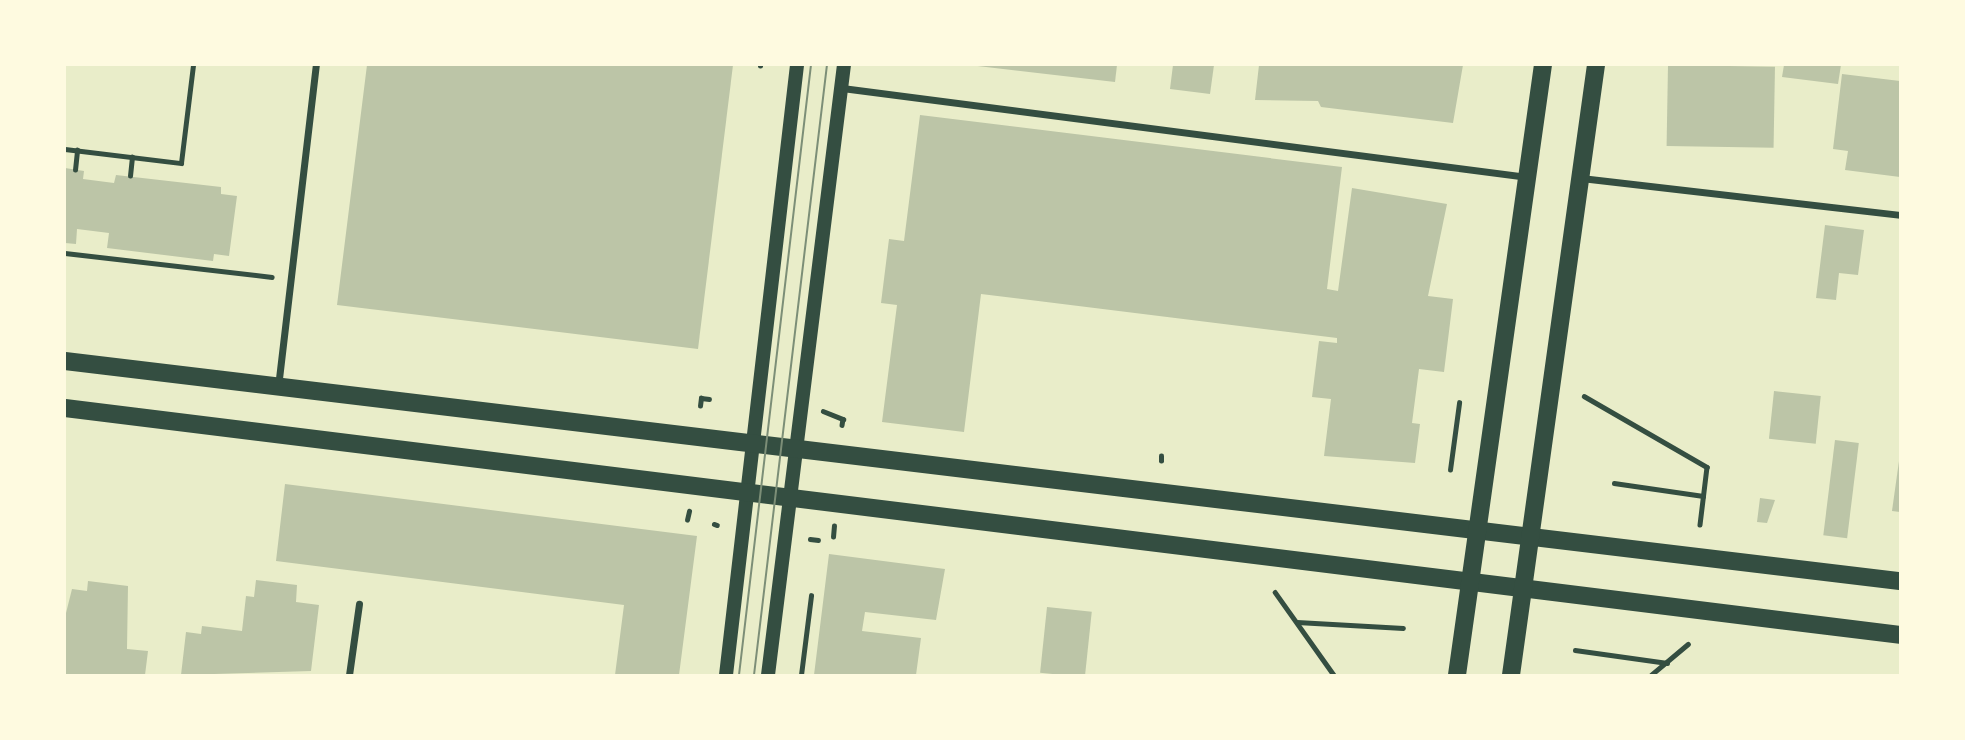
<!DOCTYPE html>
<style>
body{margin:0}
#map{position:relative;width:1965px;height:740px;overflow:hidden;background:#e9edc9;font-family:Roboto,sans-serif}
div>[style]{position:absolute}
.building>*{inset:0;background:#bcc5a7;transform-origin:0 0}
.path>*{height:4.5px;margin:-2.25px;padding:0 2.25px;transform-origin:2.25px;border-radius:2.25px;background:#344e41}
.minor>*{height:7px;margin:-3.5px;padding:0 3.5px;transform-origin:3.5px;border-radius:3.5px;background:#344e41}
.secondary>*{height:14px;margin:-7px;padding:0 7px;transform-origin:7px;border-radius:7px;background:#344e41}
.primary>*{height:18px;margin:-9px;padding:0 9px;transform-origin:9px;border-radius:9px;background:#344e41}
.tram>*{height:2px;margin:-1px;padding:0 1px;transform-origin:1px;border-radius:1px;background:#7c8e77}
span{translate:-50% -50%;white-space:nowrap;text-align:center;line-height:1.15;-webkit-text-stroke:7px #fefae0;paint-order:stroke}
.frame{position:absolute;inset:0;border:66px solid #fefae0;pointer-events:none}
</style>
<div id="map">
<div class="building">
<div style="clip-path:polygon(367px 65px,733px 65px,698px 349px,337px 305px)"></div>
<div style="clip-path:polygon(969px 65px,1117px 65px,1115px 82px)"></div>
<div style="clip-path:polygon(1173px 65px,1214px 65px,1210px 94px,1170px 89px)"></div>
<div style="clip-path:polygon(1259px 65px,1463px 65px,1453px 123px,1321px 107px,1318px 101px,1255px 100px)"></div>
<div style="left:1668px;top:65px;width:107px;height:81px;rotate:1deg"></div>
<div style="clip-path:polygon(1784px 65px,1841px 65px,1838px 84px,1782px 77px)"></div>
<div style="clip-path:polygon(1842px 74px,1900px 81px,1900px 177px,1845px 170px,1848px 151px,1833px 149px)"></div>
<div style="clip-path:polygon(920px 115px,1342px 167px,1327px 289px,1338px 291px,1352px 188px,1447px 204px,1428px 296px,1453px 299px,1444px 372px,1419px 369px,1412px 423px,1420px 424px,1415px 463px,1324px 456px,1331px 399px,1312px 397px,1319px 341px,1337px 343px,1337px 338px,981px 294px,964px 432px,882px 422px,897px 305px,881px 303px,889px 239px,904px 241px)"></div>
<div style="clip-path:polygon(65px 168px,84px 171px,83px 179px,114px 183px,116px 175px,221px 187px,221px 194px,237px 196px,229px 256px,214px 254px,213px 261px,107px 248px,109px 233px,77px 229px,76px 244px,65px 243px)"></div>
<div style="clip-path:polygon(1825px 225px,1864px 230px,1858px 275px,1839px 273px,1836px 300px,1816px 298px)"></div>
<div style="left:1774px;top:391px;width:47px;height:48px;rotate:6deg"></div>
<div style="left:1835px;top:440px;width:24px;height:96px;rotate:7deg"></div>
<div style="clip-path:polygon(1899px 461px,1900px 461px,1900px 512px,1892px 511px)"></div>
<div style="clip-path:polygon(285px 484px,697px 536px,679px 675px,615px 675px,624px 605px,276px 561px)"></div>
<div style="clip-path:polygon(1760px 498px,1775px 500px,1767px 523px,1757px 522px)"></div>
<div style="clip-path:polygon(829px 554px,945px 569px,936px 620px,865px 612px,862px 631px,921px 638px,916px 675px,814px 675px)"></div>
<div style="clip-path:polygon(256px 580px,297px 585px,296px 602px,319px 605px,311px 671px,181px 675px,186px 632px,201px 634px,202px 626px,242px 631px,246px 596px,254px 597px)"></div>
<div style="clip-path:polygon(88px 581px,128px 586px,127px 649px,148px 651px,145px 675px,65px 675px,65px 617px,72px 589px,87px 591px)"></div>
<div style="left:1047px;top:607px;width:45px;height:66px;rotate:6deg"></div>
</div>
<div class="path">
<div style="left:760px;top:66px;width:1px;rotate:-90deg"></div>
<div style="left:65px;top:149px;width:117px;rotate:6.9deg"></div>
<div style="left:181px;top:163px;width:99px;rotate:-83deg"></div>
<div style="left:75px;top:170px;width:20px;rotate:-84deg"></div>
<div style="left:130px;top:176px;width:19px;rotate:-84deg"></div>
<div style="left:65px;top:253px;width:208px;rotate:6.6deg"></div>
<div style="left:1584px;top:396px;width:142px;rotate:30deg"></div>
<div style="left:1707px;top:467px;width:58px;rotate:96.9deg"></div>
<div style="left:700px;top:406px;width:8px;rotate:-83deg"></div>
<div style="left:701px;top:398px;width:8px;rotate:7deg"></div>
<div style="left:823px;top:411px;width:22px;rotate:22deg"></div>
<div style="left:843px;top:419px;width:6px;rotate:99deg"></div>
<div style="left:1161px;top:461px;width:5px;rotate:-90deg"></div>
<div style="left:1450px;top:470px;width:68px;rotate:-82.3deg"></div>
<div style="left:1614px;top:483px;width:90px;rotate:8.3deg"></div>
<div style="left:687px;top:520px;width:9px;rotate:-77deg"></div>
<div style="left:714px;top:524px;width:3px;rotate:18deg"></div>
<div style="left:833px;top:537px;width:11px;rotate:-85deg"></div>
<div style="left:810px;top:539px;width:8px;rotate:7deg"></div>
<div style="left:1275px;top:592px;width:102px;rotate:54.6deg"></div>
<div style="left:1297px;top:622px;width:106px;rotate:3.2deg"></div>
<div style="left:1575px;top:650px;width:93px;rotate:8deg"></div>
<div style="left:801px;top:675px;width:80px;rotate:-82.8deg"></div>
<div style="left:1651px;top:675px;width:48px;rotate:-40deg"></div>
</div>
<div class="minor">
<div style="left:842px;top:88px;width:691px;rotate:7.4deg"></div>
<div style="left:1581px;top:178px;width:321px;rotate:6.6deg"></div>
<div style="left:278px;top:387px;width:324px;rotate:-83.3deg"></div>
<div style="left:349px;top:675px;width:72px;rotate:-82deg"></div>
</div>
<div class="secondary">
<div style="left:726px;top:675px;width:614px;rotate:-83.36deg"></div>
<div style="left:768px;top:675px;width:615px;rotate:-82.9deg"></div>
</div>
<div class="primary">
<div style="left:65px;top:361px;width:1848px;rotate:6.84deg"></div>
<div style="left:65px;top:408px;width:1849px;rotate:7.05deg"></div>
<div style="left:1457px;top:675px;width:616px;rotate:-81.98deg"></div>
<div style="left:1511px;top:675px;width:616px;rotate:-82.07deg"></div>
</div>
<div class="tram">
<div style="left:739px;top:675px;width:614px;rotate:-83.27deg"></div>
<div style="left:754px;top:675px;width:614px;rotate:-83.18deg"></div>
</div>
<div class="frame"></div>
</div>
